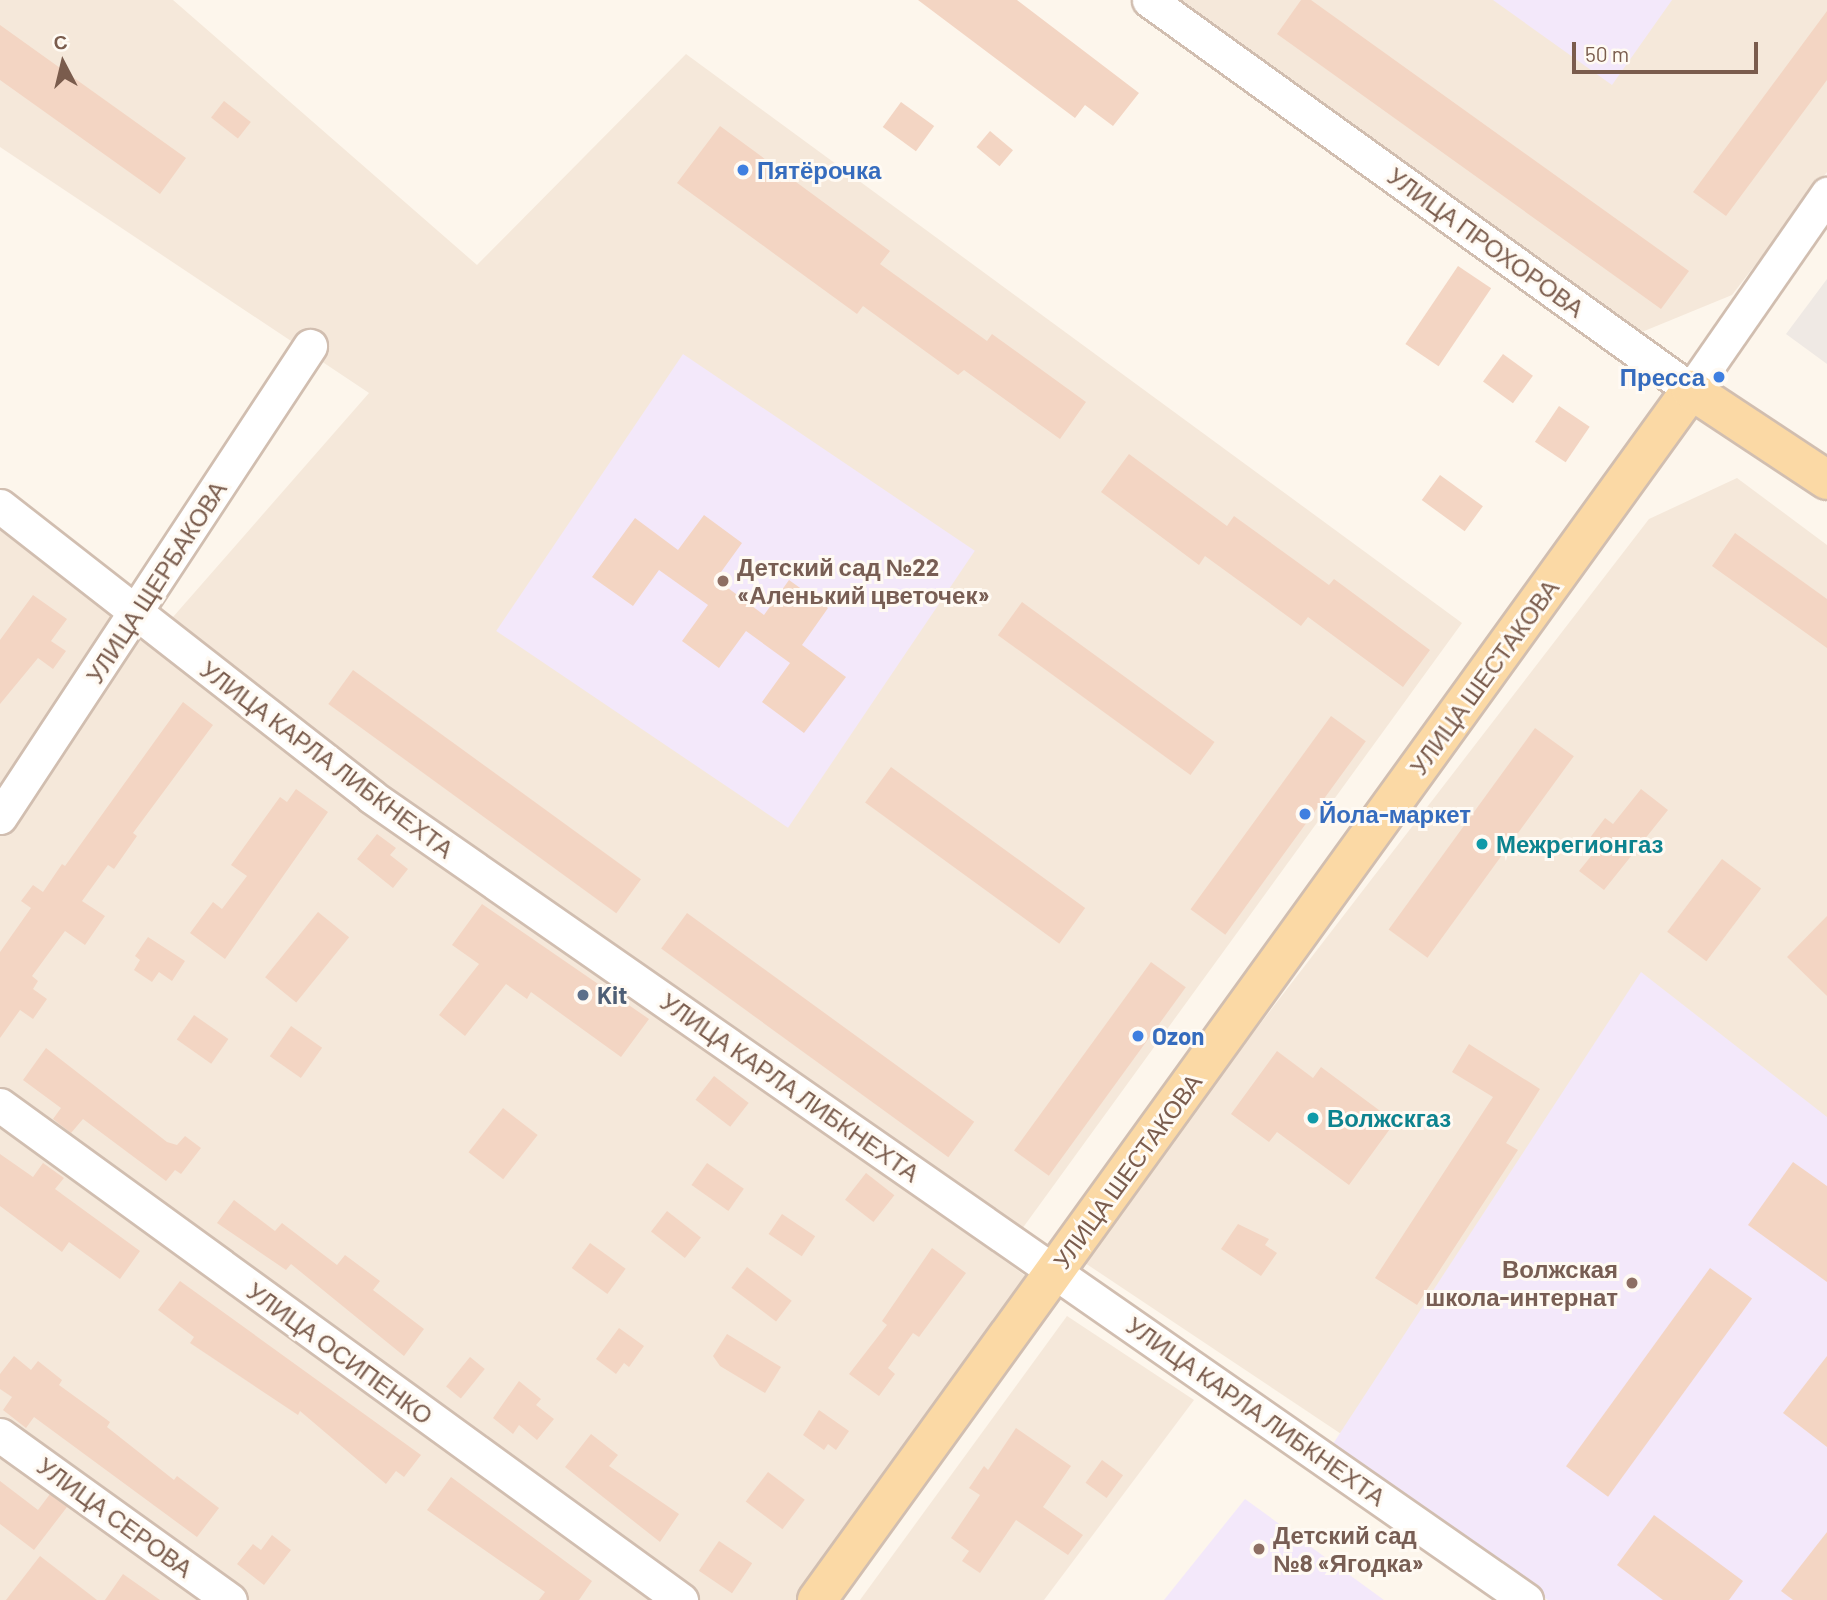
<!DOCTYPE html>
<meta charset="utf-8">
<style>
body{margin:0}
#map{position:relative;width:1827px;height:1600px;overflow:hidden;background:#fdf6ec;font-family:Barlow,sans-serif}
div>[style]{position:absolute}
.residential>*{inset:0;background:#f5e8da}
.industrial>*{inset:0;background:#efe9e4}
.education>*{inset:0;background:#f3e8fa;transform-origin:0 0}
.building>*{inset:0;background:#f3d5c3;transform-origin:0 0}
.roads{filter:drop-shadow(2px 0 #d1beb0) drop-shadow(-2px 0 #d1beb0) drop-shadow(0 2px #d1beb0) drop-shadow(0 -2px #d1beb0)}
.minor>*{height:33px;margin:-16.5px;padding:0 16.5px;transform-origin:16.5px;border-radius:16.5px;background:#fff}
.major>*{height:38px;margin:-19px;padding:0 19px;transform-origin:19px;border-radius:19px;background:#fbd9a5}
.dots>*{width:19px;height:19px;translate:-50% -50%;box-sizing:border-box;border:4px solid #fffaf3;border-radius:50%}
span{translate:-50% -50%;white-space:nowrap;text-align:center;line-height:1.15;-webkit-text-stroke:6px #fffaf3;paint-order:stroke}
.shop-label{font-size:24px;color:#366cbe;font-weight:700}
.left{translate:0 -50%;text-align:left}
.right{translate:-100% -50%;text-align:right}
.street-label{font-size:24px;color:#7a5c4d}
.education-label{font-size:24px;color:#785e54;font-weight:700}
.culture-label{font-size:24px;color:#0d838f;font-weight:700}
.service-label{font-size:24px;color:#4e5e75;font-weight:700}
.north{position:absolute;left:28px;top:28px;width:70px;height:70px;-webkit-text-stroke:5px #fffaf3;paint-order:stroke;rotate:353deg;font-size:19px;font-weight:700;line-height:28px;text-align:center;color:#7a5c4d}
.north::after{content:'';display:block;margin:auto;width:24px;height:32px;background:#7a5c4d;clip-path:polygon(50% 0,100% 100%,50% 72%,0 100%)}
.scale{position:absolute;left:1572px;top:42px;width:186px;height:32px;box-sizing:border-box;border:4px solid #7a5c4d;border-top:0;padding-left:9px;font-size:21px;line-height:24px;white-space:nowrap;color:#7a5c4d;-webkit-text-stroke:5px #fffaf3;paint-order:stroke}
</style>
<div id="map">
<div class="residential">
<div style="clip-path:polygon(0 0,173px 0,477px 265px,686px 54px,1462px 623px,1014px 1240px,159px 633px,369px 393px,0 147px)"></div>
<div style="clip-path:polygon(1180px 0,1827px 0,1827px 172px,1732px 295px,1637px 334px)"></div>
<div style="clip-path:polygon(1737px 478px,1827px 545px,1827px 1600px,1590px 1600px,1079px 1259px,1649px 519px)"></div>
<div style="clip-path:polygon(0 527px,1035px 1283px,804px 1600px,0 1600px)"></div>
<div style="clip-path:polygon(1067px 1316px,1194px 1400px,1044px 1600px,860px 1600px)"></div>
</div>
<div class="industrial">
<div style="clip-path:polygon(1827px 279px,1827px 364px,1786px 334px)"></div>
</div>
<div class="education">
<div style="clip-path:polygon(1493px 0,1672px 0,1612px 85px)"></div>
<div style="left:683px;top:354px;width:352px;height:334px;rotate:34deg"></div>
<div style="clip-path:polygon(1641px 972px,1827px 1117px,1827px 1600px,1548px 1600px,1329px 1450px)"></div>
<div style="clip-path:polygon(1245px 1499px,1384px 1600px,1164px 1600px)"></div>
</div>
<div class="building">
<div style="clip-path:polygon(918px 0,1017px 0,1139px 93px,1113px 126px,1085px 105px,1075px 118px)"></div>
<div style="clip-path:polygon(1301px 0,1311px 0,1689px 271px,1661px 309px,1277px 34px)"></div>
<div style="clip-path:polygon(1827px 11px,1827px 80px,1726px 216px,1693px 192px)"></div>
<div style="clip-path:polygon(0 25px,186px 158px,160px 194px,0 80px)"></div>
<div style="left:224px;top:101px;width:34px;height:21px;rotate:38deg"></div>
<div style="left:901px;top:102px;width:41px;height:31px;rotate:36deg"></div>
<div style="clip-path:polygon(720px 126px,890px 251px,880px 264px,987px 341px,992px 334px,1086px 402px,1060px 439px,964px 370px,958px 375px,863px 306px,857px 314px,677px 183px)"></div>
<div style="left:990px;top:131px;width:30px;height:21px;rotate:40deg"></div>
<div style="left:1458px;top:266px;width:40px;height:94px;rotate:34deg"></div>
<div style="left:1503px;top:354px;width:37px;height:34px;rotate:36deg"></div>
<div style="left:1559px;top:406px;width:37px;height:43px;rotate:34deg"></div>
<div style="clip-path:polygon(1129px 454px,1227px 526px,1234px 516px,1329px 585px,1334px 579px,1430px 650px,1403px 687px,1308px 617px,1301px 626px,1205px 556px,1199px 565px,1101px 492px)"></div>
<div style="left:1440px;top:475px;width:53px;height:31px;rotate:36deg"></div>
<div style="clip-path:polygon(704px 515px,742px 543px,716px 579px,764px 615px,789px 580px,828px 608px,802px 645px,846px 677px,804px 733px,762px 702px,790px 663px,746px 631px,719px 668px,682px 641px,708px 605px,659px 570px,633px 606px,592px 577px,635px 518px,678px 550px)"></div>
<div style="clip-path:polygon(1735px 533px,1827px 599px,1827px 648px,1712px 566px)"></div>
<div style="clip-path:polygon(33px 595px,67px 619px,51px 641px,66px 651px,53px 669px,38px 658px,0 704px,0 640px)"></div>
<div style="left:1022px;top:602px;width:238px;height:41px;rotate:36deg"></div>
<div style="left:353px;top:670px;width:356px;height:42px;rotate:36deg"></div>
<div style="clip-path:polygon(183px 702px,213px 725px,133px 833px,137px 836px,114px 869px,108px 865px,82px 901px,105px 916px,85px 945px,65px 931px,32px 976px,38px 981px,33px 989px,47px 999px,33px 1019px,20px 1010px,0 1038px,0 952px,31px 908px,21px 901px,33px 885px,43px 892px,62px 864px,65px 866px)"></div>
<div style="left:1331px;top:716px;width:43px;height:239px;rotate:36deg"></div>
<div style="left:1535px;top:728px;width:48px;height:249px;rotate:36deg"></div>
<div style="left:891px;top:767px;width:240px;height:44px;rotate:36deg"></div>
<div style="clip-path:polygon(296px 789px,328px 812px,225px 959px,190px 933px,213px 902px,222px 909px,247px 876px,231px 865px,280px 797px,287px 802px)"></div>
<div style="clip-path:polygon(1641px 789px,1668px 810px,1604px 890px,1579px 871px,1596px 850px,1586px 843px,1605px 818px,1613px 824px)"></div>
<div style="clip-path:polygon(377px 834px,396px 848px,390px 855px,408px 869px,393px 888px,357px 859px)"></div>
<div style="left:1722px;top:859px;width:49px;height:91px;rotate:37deg"></div>
<div style="clip-path:polygon(482px 904px,649px 1019px,621px 1057px,531px 992px,527px 999px,506px 984px,465px 1036px,439px 1015px,479px 964px,452px 945px)"></div>
<div style="left:318px;top:912px;width:40px;height:84px;rotate:39deg"></div>
<div style="left:687px;top:913px;width:355px;height:44px;rotate:36deg"></div>
<div style="clip-path:polygon(1827px 916px,1827px 996px,1787px 957px)"></div>
<div style="clip-path:polygon(148px 937px,185px 961px,172px 981px,159px 972px,152px 982px,134px 970px,140px 960px,135px 956px)"></div>
<div style="left:1151px;top:962px;width:43px;height:233px;rotate:36deg"></div>
<div style="left:194px;top:1015px;width:42px;height:30px;rotate:35deg"></div>
<div style="left:291px;top:1026px;width:38px;height:37px;rotate:35deg"></div>
<div style="clip-path:polygon(1469px 1044px,1540px 1089px,1506px 1143px,1518px 1150px,1417px 1305px,1375px 1278px,1493px 1097px,1452px 1072px)"></div>
<div style="clip-path:polygon(46px 1048px,167px 1142px,177px 1145px,185px 1136px,201px 1148px,181px 1174px,175px 1170px,166px 1181px,83px 1119px,71px 1133px,53px 1119px,61px 1108px,23px 1080px)"></div>
<div style="clip-path:polygon(1277px 1051px,1313px 1078px,1321px 1067px,1395px 1122px,1349px 1185px,1277px 1132px,1269px 1142px,1231px 1114px)"></div>
<div style="left:714px;top:1076px;width:44px;height:30px;rotate:38deg"></div>
<div style="left:503px;top:1108px;width:44px;height:56px;rotate:38deg"></div>
<div style="clip-path:polygon(0 1154px,33px 1177px,43px 1163px,64px 1178px,55px 1189px,140px 1251px,120px 1279px,69px 1242px,62px 1252px,0 1206px)"></div>
<div style="clip-path:polygon(1793px 1162px,1827px 1186px,1827px 1282px,1748px 1225px)"></div>
<div style="left:707px;top:1163px;width:45px;height:27px;rotate:35deg"></div>
<div style="left:866px;top:1173px;width:36px;height:34px;rotate:38deg"></div>
<div style="clip-path:polygon(234px 1200px,275px 1231px,282px 1223px,337px 1265px,345px 1255px,380px 1281px,373px 1290px,424px 1329px,404px 1356px,291px 1264px,286px 1270px,217px 1223px)"></div>
<div style="left:667px;top:1211px;width:43px;height:26px;rotate:38deg"></div>
<div style="left:782px;top:1214px;width:40px;height:24px;rotate:34deg"></div>
<div style="clip-path:polygon(1238px 1224px,1269px 1239px,1265px 1245px,1277px 1253px,1261px 1276px,1221px 1249px)"></div>
<div style="left:590px;top:1243px;width:44px;height:31px;rotate:36deg"></div>
<div style="clip-path:polygon(932px 1248px,966px 1273px,919px 1337px,913px 1333px,888px 1368px,895px 1374px,879px 1396px,849px 1374px,887px 1325px,882px 1321px)"></div>
<div style="left:747px;top:1267px;width:56px;height:26px;rotate:37deg"></div>
<div style="left:1710px;top:1268px;width:52px;height:245px;rotate:36deg"></div>
<div style="clip-path:polygon(180px 1281px,421px 1455px,404px 1477px,396px 1471px,386px 1484px,300px 1411px,298px 1415px,190px 1343px,194px 1337px,158px 1310px)"></div>
<div style="clip-path:polygon(619px 1328px,644px 1346px,629px 1367px,624px 1363px,616px 1374px,596px 1359px)"></div>
<div style="clip-path:polygon(727px 1334px,781px 1367px,765px 1393px,720px 1366px,713px 1356px)"></div>
<div style="clip-path:polygon(14px 1356px,31px 1370px,38px 1361px,62px 1380px,59px 1385px,110px 1422px,107px 1427px,174px 1480px,177px 1476px,219px 1508px,197px 1537px,34px 1417px,26px 1428px,3px 1410px,12px 1397px,0 1389px,0 1374px)"></div>
<div style="clip-path:polygon(1827px 1356px,1827px 1447px,1783px 1413px)"></div>
<div style="left:470px;top:1357px;width:19px;height:38px;rotate:39deg"></div>
<div style="clip-path:polygon(519px 1381px,541px 1399px,536px 1405px,554px 1419px,537px 1440px,519px 1425px,513px 1434px,493px 1418px)"></div>
<div style="clip-path:polygon(819px 1410px,849px 1431px,836px 1450px,828px 1444px,824px 1450px,803px 1435px)"></div>
<div style="clip-path:polygon(1016px 1428px,1071px 1466px,1043px 1507px,1083px 1535px,1068px 1555px,1016px 1520px,980px 1573px,962px 1561px,969px 1551px,951px 1538px,980px 1495px,969px 1488px,984px 1466px,988px 1470px)"></div>
<div style="clip-path:polygon(591px 1434px,618px 1455px,609px 1466px,679px 1514px,660px 1542px,565px 1467px)"></div>
<div style="left:1102px;top:1460px;width:26px;height:28px;rotate:36deg"></div>
<div style="left:768px;top:1472px;width:46px;height:37px;rotate:37deg"></div>
<div style="clip-path:polygon(451px 1477px,592px 1581px,579px 1600px,539px 1600px,545px 1592px,427px 1510px)"></div>
<div style="clip-path:polygon(0 1481px,38px 1510px,50px 1494px,67px 1507px,34px 1550px,0 1524px)"></div>
<div style="clip-path:polygon(1654px 1515px,1743px 1581px,1729px 1600px,1663px 1600px,1617px 1565px)"></div>
<div style="clip-path:polygon(1827px 1532px,1827px 1600px,1793px 1600px,1781px 1591px)"></div>
<div style="clip-path:polygon(272px 1535px,291px 1550px,264px 1585px,237px 1564px,253px 1544px,261px 1550px)"></div>
<div style="left:719px;top:1541px;width:40px;height:36px;rotate:34deg"></div>
<div style="clip-path:polygon(40px 1556px,97px 1600px,6px 1600px)"></div>
<div style="clip-path:polygon(123px 1574px,160px 1600px,105px 1600px)"></div>
</div>
<div class="roads">
<div class="minor">
<div style="left:1149px;top:0;width:668px;rotate:35.74deg"></div>
<div style="left:1691px;top:390px;width:239px;rotate:-55.2deg"></div>
<div style="left:0;top:506px;width:472px;rotate:38deg"></div>
<div style="left:372px;top:797px;width:1406px;rotate:34.83deg"></div>
<div style="left:0;top:817px;width:564px;rotate:-56.65deg"></div>
<div style="left:0;top:1105px;width:842px;rotate:36.01deg"></div>
<div style="left:0;top:1435px;width:283px;rotate:35.7deg"></div>
</div>
<div class="major">
<div style="left:817px;top:1600px;width:1493px;rotate:-54.16deg"></div>
<div style="left:1691px;top:390px;width:163px;rotate:33.5deg"></div>
</div>
</div>
<div class="dots">
<div style="left:743px;top:170px;background:#3f7fe0"></div>
<div style="left:1719px;top:377px;background:#3f7fe0"></div>
<div style="left:723px;top:581px;background:#8d6e63"></div>
<div style="left:1305px;top:814px;background:#3f7fe0"></div>
<div style="left:1482px;top:844px;background:#0f9aa8"></div>
<div style="left:583px;top:995px;background:#5c6f8a"></div>
<div style="left:1138px;top:1036px;background:#3f7fe0"></div>
<div style="left:1313px;top:1118px;background:#0f9aa8"></div>
<div style="left:1632px;top:1283px;background:#8d6e63"></div>
<div style="left:1259px;top:1549px;background:#8d6e63"></div>
</div>
<div class="shop-label">
<span class="left" style="left:757px;top:170px">Пятёрочка</span>
<span class="right" style="left:1705px;top:377px">Пресса</span>
<span class="left" style="left:1319px;top:814px">Йола-маркет</span>
<span class="left" style="left:1152px;top:1036px">Ozon</span>
</div>
<div class="street-label">
<span style="left:1486px;top:242px;rotate:36deg">УЛИЦА ПРОХОРОВА</span>
<span style="left:156px;top:582px;rotate:-57deg">УЛИЦА ЩЕРБАКОВА</span>
<span style="left:1484px;top:677px;rotate:-54deg">УЛИЦА ШЕСТАКОВА</span>
<span style="left:327px;top:759px;rotate:37deg">УЛИЦА КАРЛА ЛИБКНЕХТА</span>
<span style="left:790px;top:1087px;rotate:35deg">УЛИЦА КАРЛА ЛИБКНЕХТА</span>
<span style="left:1127px;top:1171px;rotate:-54deg">УЛИЦА ШЕСТАКОВА</span>
<span style="left:340px;top:1353px;rotate:36deg">УЛИЦА ОСИПЕНКО</span>
<span style="left:1256px;top:1411px;rotate:35deg">УЛИЦА КАРЛА ЛИБКНЕХТА</span>
<span style="left:115px;top:1517px;rotate:36deg">УЛИЦА СЕРОВА</span>
</div>
<div class="education-label">
<span class="left" style="left:737px;top:581px">Детский сад №22<br>«Аленький цветочек»</span>
<span class="right" style="left:1618px;top:1283px">Волжская<br>школа-интернат</span>
<span class="left" style="left:1273px;top:1549px">Детский сад<br>№8 «Ягодка»</span>
</div>
<div class="culture-label">
<span class="left" style="left:1496px;top:844px">Межрегионгаз</span>
<span class="left" style="left:1327px;top:1118px">Волжскгаз</span>
</div>
<div class="service-label">
<span class="left" style="left:597px;top:995px">Kit</span>
</div>
<div class="north">С</div>
<div class="scale">50 m</div>
</div>
